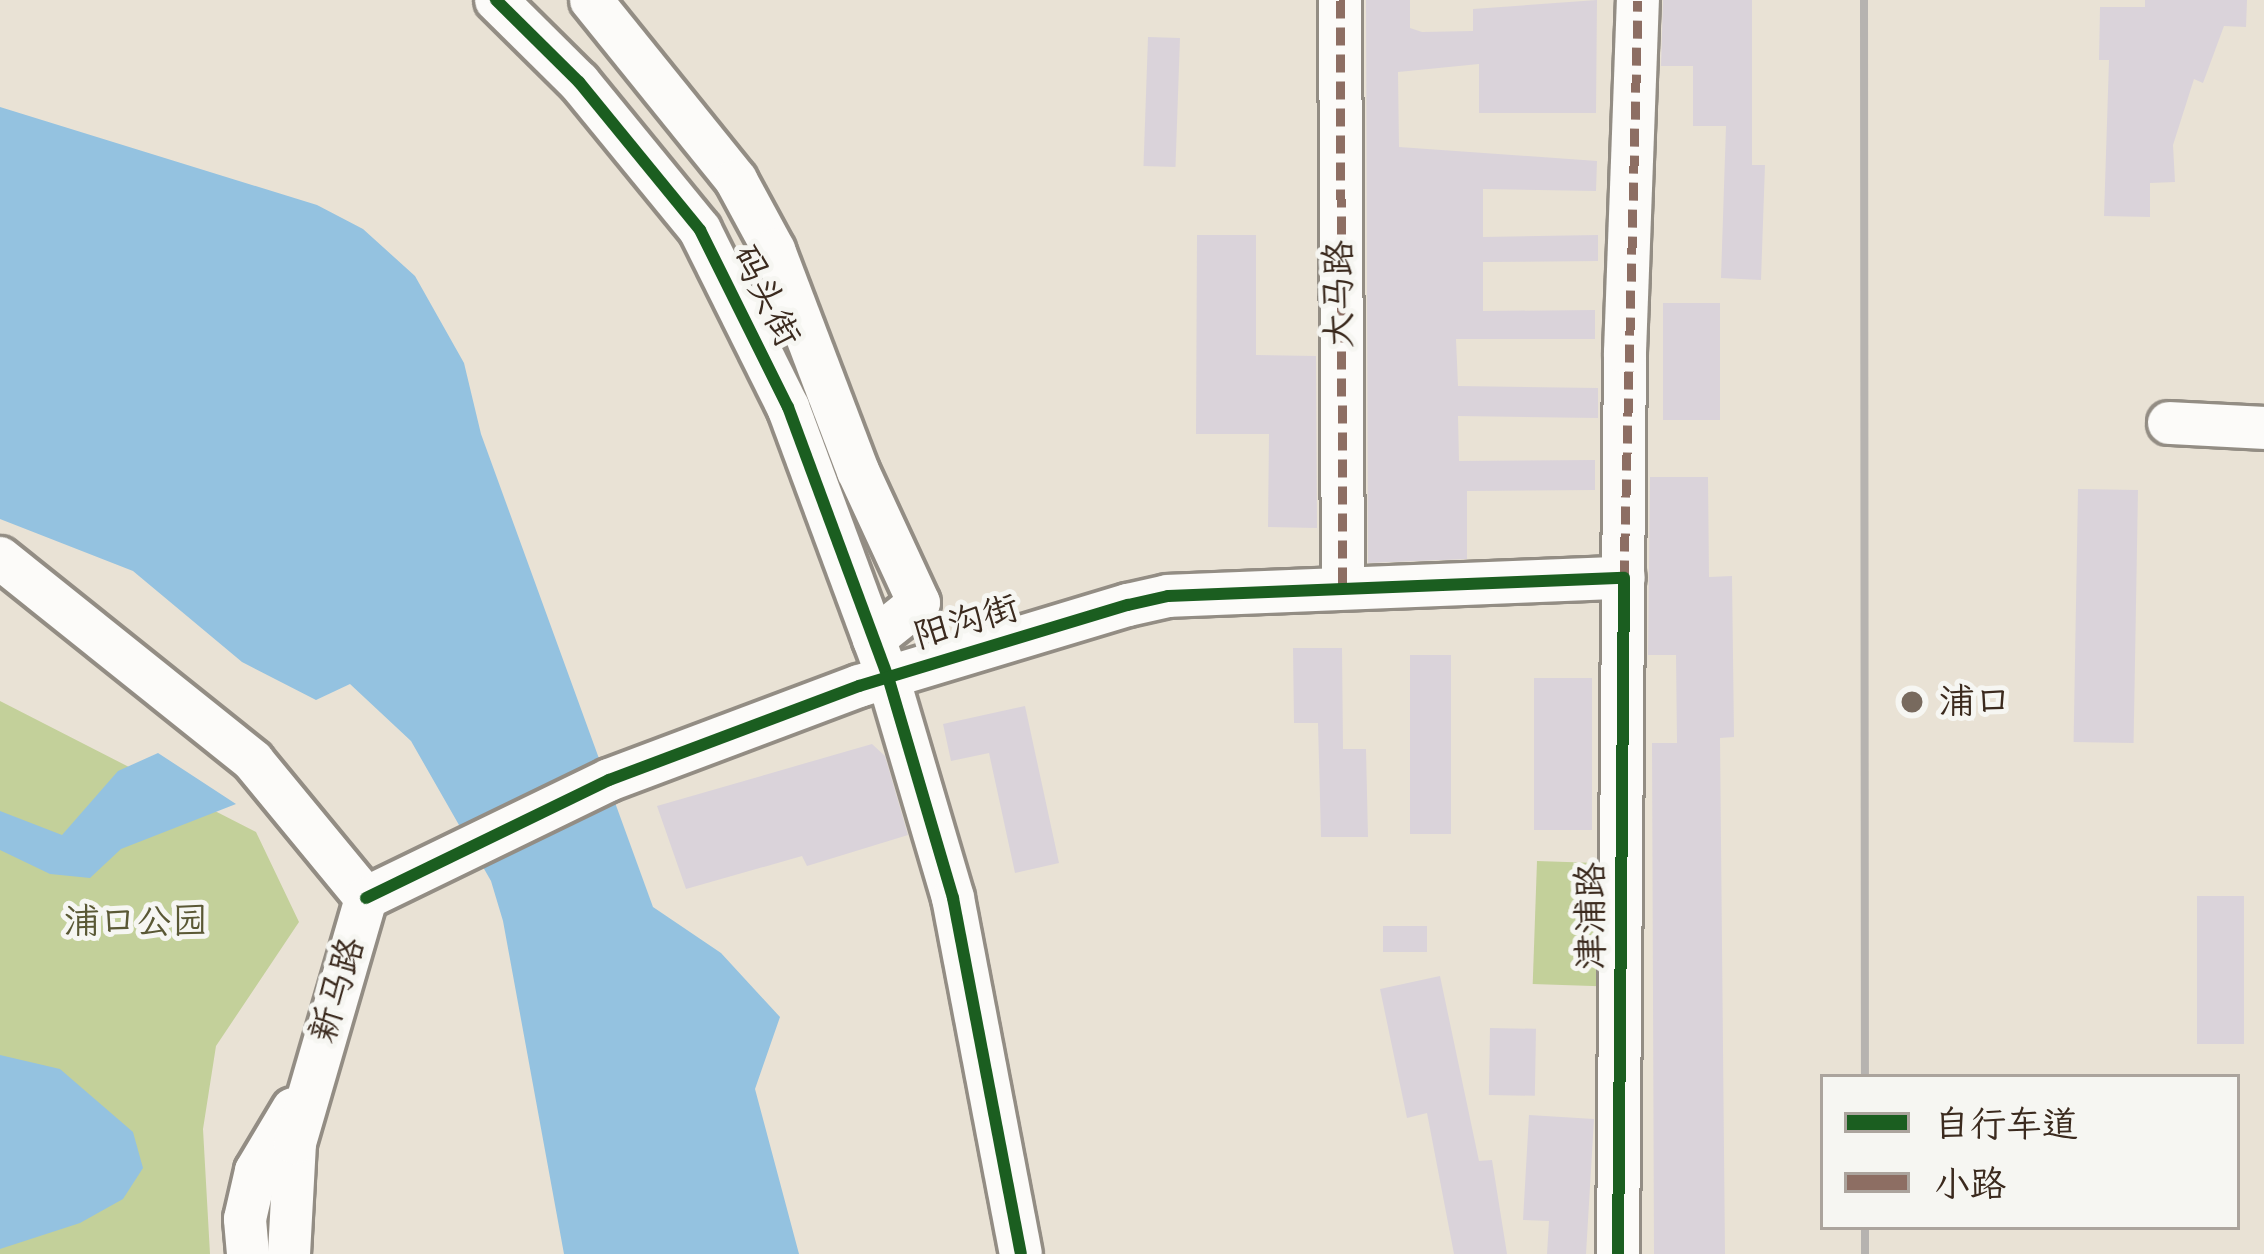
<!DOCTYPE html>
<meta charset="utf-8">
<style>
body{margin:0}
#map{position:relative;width:2264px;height:1254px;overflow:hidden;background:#e9e2d5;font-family:"Comic Neue","LXGW WenKai TC",sans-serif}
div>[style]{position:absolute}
.green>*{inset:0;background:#c3d09a;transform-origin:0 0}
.water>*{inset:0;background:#94c2e0}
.building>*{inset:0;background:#dad3da;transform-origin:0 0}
.roads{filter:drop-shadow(3px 0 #938d84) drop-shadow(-3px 0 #938d84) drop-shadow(0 3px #938d84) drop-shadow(0 -3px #938d84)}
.minor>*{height:42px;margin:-21px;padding:0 21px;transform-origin:21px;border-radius:21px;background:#fcfbf9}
.rail>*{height:8px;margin:-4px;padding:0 4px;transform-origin:4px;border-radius:4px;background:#b6b3b0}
.quiet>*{height:9px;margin-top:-4.5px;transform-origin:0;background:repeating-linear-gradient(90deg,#8d6e63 0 18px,transparent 0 27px)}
.cycleway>*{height:12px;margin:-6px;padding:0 6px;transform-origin:6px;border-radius:6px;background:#1b5e20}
.dots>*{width:33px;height:33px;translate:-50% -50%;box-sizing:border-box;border:6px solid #f6f6f2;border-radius:50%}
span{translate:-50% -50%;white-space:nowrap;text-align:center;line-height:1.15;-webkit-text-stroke:10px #f6f6f2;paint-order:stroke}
.street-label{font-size:36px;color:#3b2a1e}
.poi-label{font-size:36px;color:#3b2a1e}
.left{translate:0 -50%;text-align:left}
.park-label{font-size:36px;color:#5a5835}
.legend{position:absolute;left:1820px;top:1074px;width:420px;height:156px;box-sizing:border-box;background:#f6f6f2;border:3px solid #aba49d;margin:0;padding:15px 21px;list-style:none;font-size:36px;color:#3b2a1e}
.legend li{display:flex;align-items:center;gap:24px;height:60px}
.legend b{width:60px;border:3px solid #aba49d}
</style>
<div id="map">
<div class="green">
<div style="clip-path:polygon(0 701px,256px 832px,299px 922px,216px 1046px,203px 1129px,210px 1254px,0 1254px)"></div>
<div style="left:1537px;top:861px;width:67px;height:123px;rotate:2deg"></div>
</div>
<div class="water">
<div style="clip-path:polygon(0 107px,317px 205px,363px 229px,415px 276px,464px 363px,481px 434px,653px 907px,721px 953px,780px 1017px,755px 1089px,799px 1254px,564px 1254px,503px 921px,491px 881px,411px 741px,350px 684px,316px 700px,242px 662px,133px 571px,0 519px)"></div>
<div style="clip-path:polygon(158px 753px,236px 804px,121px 849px,90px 878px,50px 874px,0 850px,0 811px,62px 835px,118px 771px)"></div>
<div style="clip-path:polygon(0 1055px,60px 1069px,133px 1132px,143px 1168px,123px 1199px,80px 1223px,0 1249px)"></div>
</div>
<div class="building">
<div style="clip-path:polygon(1366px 0,1410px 0,1410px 28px,1422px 32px,1473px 31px,1473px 9px,1597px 0,1596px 113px,1479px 113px,1479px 64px,1398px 72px,1399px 147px,1597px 161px,1596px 191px,1483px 189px,1483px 237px,1598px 235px,1598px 261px,1483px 262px,1483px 311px,1595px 310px,1595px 339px,1456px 339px,1458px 386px,1598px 388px,1598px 418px,1458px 416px,1459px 461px,1595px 460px,1595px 490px,1467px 491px,1467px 559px,1368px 563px)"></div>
<div style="clip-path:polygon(1663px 0,1752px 0,1752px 165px,1765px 165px,1761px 280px,1721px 278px,1726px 126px,1693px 126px,1693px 66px,1661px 66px)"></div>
<div style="clip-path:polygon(2145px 0,2247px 0,2246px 27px,2224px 26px,2203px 83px,2194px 79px,2173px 145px,2175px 182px,2150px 183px,2150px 217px,2104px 216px,2109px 60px,2099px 60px,2100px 7px,2145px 7px)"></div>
<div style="left:1148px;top:37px;width:32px;height:129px;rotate:2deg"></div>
<div style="clip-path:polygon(1197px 235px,1256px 235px,1256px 355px,1316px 356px,1317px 528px,1268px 527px,1269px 434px,1196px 434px)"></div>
<div style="left:1663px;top:303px;width:57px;height:117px"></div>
<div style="clip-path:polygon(1650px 477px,1708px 477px,1709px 577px,1732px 576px,1734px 737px,1720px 738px,1725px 1254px,1654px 1254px,1652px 743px,1677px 743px,1676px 655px,1648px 655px)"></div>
<div style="left:2078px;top:489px;width:60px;height:253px;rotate:1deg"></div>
<div style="clip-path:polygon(1293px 648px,1342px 648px,1343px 749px,1366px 749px,1368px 837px,1321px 837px,1318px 723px,1294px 723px)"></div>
<div style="left:1451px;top:655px;width:179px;height:41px;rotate:90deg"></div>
<div style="left:1534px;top:678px;width:58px;height:152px"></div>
<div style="clip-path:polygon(1025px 706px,1059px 863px,1015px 873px,989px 753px,951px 761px,943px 724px)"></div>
<div style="clip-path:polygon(872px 744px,885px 756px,908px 835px,807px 866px,802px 856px,686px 889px,657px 806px)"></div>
<div style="left:2197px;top:896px;width:47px;height:148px"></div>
<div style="left:1427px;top:926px;width:26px;height:44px;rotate:90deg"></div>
<div style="clip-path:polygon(1440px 976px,1479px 1161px,1492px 1160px,1507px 1254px,1454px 1254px,1427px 1113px,1407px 1118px,1380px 989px)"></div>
<div style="left:1490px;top:1028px;width:46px;height:67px;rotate:1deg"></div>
<div style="clip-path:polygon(1529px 1115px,1594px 1119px,1586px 1254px,1547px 1254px,1549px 1221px,1523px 1220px)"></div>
</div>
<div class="roads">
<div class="minor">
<div style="left:496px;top:0;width:117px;rotate:44.7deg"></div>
<div style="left:579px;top:82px;width:191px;rotate:50.7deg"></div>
<div style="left:700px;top:230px;width:198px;rotate:63.6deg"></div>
<div style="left:788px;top:407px;width:288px;rotate:69.7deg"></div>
<div style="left:888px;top:677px;width:230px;rotate:73.6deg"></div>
<div style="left:953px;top:898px;width:362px;rotate:79.2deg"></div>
<div style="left:591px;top:0;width:231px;rotate:51.1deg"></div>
<div style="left:736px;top:180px;width:80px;rotate:61.5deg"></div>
<div style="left:774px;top:250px;width:236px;rotate:69.2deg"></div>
<div style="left:858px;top:471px;width:145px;rotate:65.2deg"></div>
<div style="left:919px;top:603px;width:58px;rotate:141.3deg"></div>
<div style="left:1340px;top:0;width:588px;rotate:89.71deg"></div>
<div style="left:2169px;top:423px;width:95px;rotate:3deg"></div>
<div style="left:0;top:558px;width:324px;rotate:38.7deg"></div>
<div style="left:253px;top:761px;width:178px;rotate:50.5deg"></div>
<div style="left:366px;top:898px;width:270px;rotate:-25.9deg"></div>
<div style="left:609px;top:780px;width:267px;rotate:-20.6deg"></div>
<div style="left:859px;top:686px;width:281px;rotate:-16.8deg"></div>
<div style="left:1128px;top:605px;width:41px;rotate:-12.7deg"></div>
<div style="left:1168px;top:596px;width:456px;rotate:-2.3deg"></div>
<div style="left:248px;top:1254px;width:35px;rotate:-95deg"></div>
<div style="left:245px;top:1219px;width:49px;rotate:-77.1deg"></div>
<div style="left:256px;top:1171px;width:72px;rotate:-59.2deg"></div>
<div style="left:289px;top:1254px;width:111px;rotate:-86.9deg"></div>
<div style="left:295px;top:1143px;width:255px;rotate:-73.8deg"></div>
<div style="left:1618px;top:1254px;width:902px;rotate:-89.56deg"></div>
<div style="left:1625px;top:352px;width:352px;rotate:-87.9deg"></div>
</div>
</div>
<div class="rail">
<div style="left:1864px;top:0;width:1077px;rotate:89.95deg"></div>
<div style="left:1865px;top:1227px;width:27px;rotate:90deg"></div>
</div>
<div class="quiet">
<div style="left:1340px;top:0;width:588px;rotate:89.71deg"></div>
<div style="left:1624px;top:578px;width:578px;rotate:-88.61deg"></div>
</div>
<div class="cycleway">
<div style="left:496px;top:0;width:117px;rotate:44.7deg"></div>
<div style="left:579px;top:82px;width:191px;rotate:50.7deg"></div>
<div style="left:700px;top:230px;width:198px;rotate:63.6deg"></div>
<div style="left:788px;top:407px;width:288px;rotate:69.7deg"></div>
<div style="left:888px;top:677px;width:230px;rotate:73.6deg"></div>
<div style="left:953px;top:898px;width:362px;rotate:79.2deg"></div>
<div style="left:366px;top:898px;width:270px;rotate:-25.9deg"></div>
<div style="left:609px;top:780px;width:267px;rotate:-20.6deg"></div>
<div style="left:859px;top:686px;width:281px;rotate:-16.8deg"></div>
<div style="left:1128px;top:605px;width:41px;rotate:-12.7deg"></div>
<div style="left:1168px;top:596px;width:456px;rotate:-2.3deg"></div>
<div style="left:1624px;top:578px;width:676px;rotate:90.51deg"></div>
</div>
<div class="dots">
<div style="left:1912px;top:702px;background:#786a5e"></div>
</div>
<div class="street-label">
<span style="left:1339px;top:294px;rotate:-90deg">大马路</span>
<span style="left:766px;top:296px;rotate:63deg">码头街</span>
<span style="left:966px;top:622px;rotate:-17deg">阳沟街</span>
<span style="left:1591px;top:916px;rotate:-90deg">津浦路</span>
<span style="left:337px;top:990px;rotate:-73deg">新马路</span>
</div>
<div class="poi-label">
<span class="left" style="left:1939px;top:702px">浦口</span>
</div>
<div class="park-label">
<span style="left:136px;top:922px">浦口公园</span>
</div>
<ul class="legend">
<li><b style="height:15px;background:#1b5e20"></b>自行车道</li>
<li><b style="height:15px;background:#8d6e63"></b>小路</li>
</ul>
</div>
